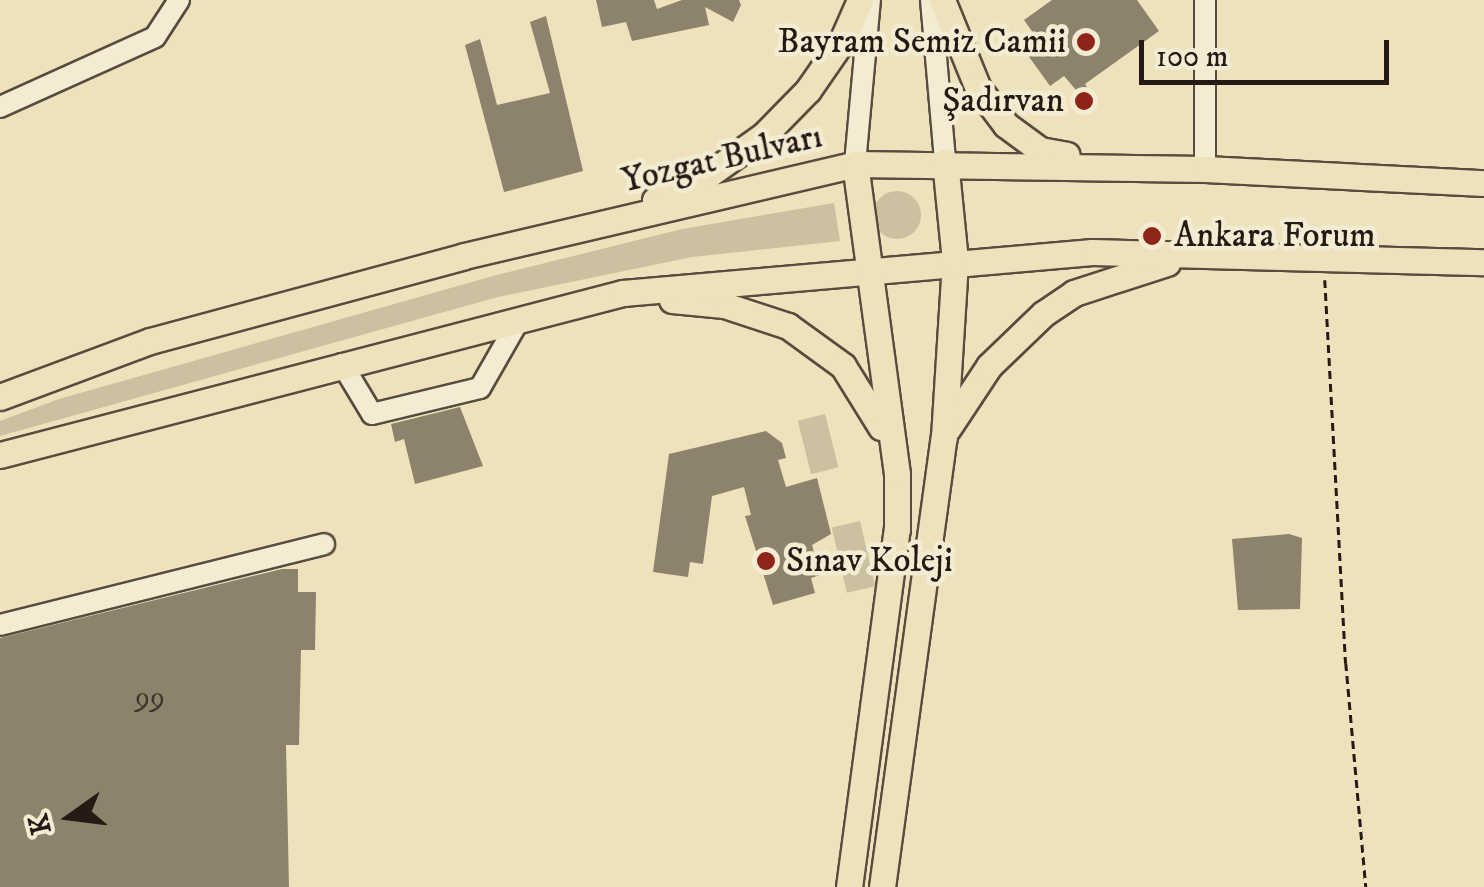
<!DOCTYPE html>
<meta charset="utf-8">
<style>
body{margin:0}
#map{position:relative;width:1484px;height:887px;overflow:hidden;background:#ede2bb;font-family:"IM FELL DW Pica",serif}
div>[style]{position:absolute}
.green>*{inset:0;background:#cbc09f;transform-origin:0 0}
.round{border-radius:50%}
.building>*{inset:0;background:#8d826b}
.path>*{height:2.5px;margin-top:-1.25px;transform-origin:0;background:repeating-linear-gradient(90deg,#251a14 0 8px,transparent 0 13px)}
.roads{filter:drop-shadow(2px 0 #574c3e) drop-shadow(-2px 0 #574c3e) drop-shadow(0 2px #574c3e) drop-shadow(0 -2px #574c3e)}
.minor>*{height:20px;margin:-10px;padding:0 10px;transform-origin:10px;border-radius:10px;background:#f3ecd3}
.major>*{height:25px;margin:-12.5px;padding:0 12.5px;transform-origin:12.5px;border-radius:12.5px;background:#ede2bb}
.dots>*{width:28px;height:28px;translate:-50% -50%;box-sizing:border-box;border:5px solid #f3ecd3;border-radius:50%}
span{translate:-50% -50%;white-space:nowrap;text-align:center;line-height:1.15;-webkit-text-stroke:9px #f3ecd3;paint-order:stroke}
.number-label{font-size:30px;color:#3f342a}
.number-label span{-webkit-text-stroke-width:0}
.poi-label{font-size:35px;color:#251a14}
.right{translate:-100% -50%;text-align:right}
.left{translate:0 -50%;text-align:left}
.street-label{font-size:35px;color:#251a14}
.north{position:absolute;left:20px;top:767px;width:100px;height:100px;-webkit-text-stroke:8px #f3ecd3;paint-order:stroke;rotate:256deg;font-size:28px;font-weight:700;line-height:40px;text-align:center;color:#251a14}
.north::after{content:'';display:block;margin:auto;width:35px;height:45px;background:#251a14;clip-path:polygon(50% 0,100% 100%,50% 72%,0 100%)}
.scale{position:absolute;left:1139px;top:40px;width:250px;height:45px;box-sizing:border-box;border:5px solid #251a14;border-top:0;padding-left:12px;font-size:30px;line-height:35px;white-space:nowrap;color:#251a14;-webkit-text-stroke:8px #f3ecd3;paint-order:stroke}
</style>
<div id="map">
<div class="green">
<div class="round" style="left:873px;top:191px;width:48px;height:48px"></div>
<div style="clip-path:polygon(834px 203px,840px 241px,692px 257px,498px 297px,0 436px,0 421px,59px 399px,493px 276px,682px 229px)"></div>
<div style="left:825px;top:414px;width:55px;height:28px;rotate:76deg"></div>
<div style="left:860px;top:521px;width:67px;height:29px;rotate:77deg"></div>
</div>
<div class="building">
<div style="clip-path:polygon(596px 0,654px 0,657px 9px,682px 0,739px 0,741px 5px,733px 22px,705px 7px,709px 25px,632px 41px,626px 22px,602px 27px)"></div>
<div style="clip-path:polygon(1052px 0,1137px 0,1159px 31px,1085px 84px,1094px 99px,1088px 110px,1076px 106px,1076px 90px,1064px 76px,1050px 86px,1022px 47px,1036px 37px,1024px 20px)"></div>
<div style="clip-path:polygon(546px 16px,583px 171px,504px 192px,465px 45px,480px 39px,497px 105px,550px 93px,530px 22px)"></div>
<div style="clip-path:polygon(460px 407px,483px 466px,415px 484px,404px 439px,395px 442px,391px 424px)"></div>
<div style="clip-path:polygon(766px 431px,782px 443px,786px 458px,778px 460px,786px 487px,817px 478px,831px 534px,812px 545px,820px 575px,811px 578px,815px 593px,773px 605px,745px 516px,751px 515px,744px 487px,712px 496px,703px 564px,690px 562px,688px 577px,653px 572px,669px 454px)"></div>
<div style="clip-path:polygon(1289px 534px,1302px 538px,1300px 609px,1238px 610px,1232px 539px)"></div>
<div style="clip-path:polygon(282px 569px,298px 569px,298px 592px,316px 592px,315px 650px,301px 650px,299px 745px,286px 745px,289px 887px,0 887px,0 638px)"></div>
</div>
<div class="path">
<div style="left:1325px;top:280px;width:384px;rotate:86.9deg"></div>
<div style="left:1346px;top:663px;width:225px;rotate:84.9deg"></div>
</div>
<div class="roads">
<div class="minor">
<div style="left:931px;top:0;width:162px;rotate:85deg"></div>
<div style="left:1205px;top:0;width:169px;rotate:90deg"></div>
<div style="left:0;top:107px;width:170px;rotate:-24.3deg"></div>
<div style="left:155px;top:37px;width:44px;rotate:-57deg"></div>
<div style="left:855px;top:164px;width:165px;rotate:-84.8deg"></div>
<div style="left:342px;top:364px;width:58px;rotate:59deg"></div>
<div style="left:372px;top:414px;width:111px;rotate:-13.5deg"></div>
<div style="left:480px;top:388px;width:78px;rotate:-60.2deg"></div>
<div style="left:0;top:625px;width:334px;rotate:-14deg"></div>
</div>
<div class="major">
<div style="left:942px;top:0;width:95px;rotate:67.8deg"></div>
<div style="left:978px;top:88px;width:46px;rotate:52.9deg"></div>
<div style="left:1006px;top:125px;width:42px;rotate:36.3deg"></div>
<div style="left:1040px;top:150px;width:27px;rotate:10deg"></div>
<div style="left:655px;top:200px;width:59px;rotate:-25.3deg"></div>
<div style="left:708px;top:175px;width:69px;rotate:-35.5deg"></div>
<div style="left:764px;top:135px;width:63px;rotate:-45.6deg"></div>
<div style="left:808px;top:90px;width:60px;rotate:-55.2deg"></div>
<div style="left:842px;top:41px;width:45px;rotate:-66.3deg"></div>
<div style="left:672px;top:300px;width:52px;rotate:5.5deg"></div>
<div style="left:724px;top:305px;width:67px;rotate:18.2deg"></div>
<div style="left:788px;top:326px;width:68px;rotate:36deg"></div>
<div style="left:843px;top:366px;width:72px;rotate:58.1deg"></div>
<div style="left:0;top:397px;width:160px;rotate:-20.5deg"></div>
<div style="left:150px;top:341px;width:325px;rotate:-15.1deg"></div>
<div style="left:464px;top:256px;width:402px;rotate:-13.2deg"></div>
<div style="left:855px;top:164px;width:350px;rotate:0.8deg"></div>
<div style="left:1205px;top:169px;width:279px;rotate:2.9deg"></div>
<div style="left:948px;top:428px;width:74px;rotate:-56.5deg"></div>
<div style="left:989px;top:366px;width:75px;rotate:-43.9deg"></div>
<div style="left:1043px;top:314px;width:37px;rotate:-34deg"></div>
<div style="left:1074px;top:293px;width:98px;rotate:-17.9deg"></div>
<div style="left:0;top:455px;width:644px;rotate:-14.58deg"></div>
<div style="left:623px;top:293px;width:471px;rotate:-5deg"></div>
<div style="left:1092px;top:252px;width:392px;rotate:1.5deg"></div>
<div style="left:849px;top:887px;width:361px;rotate:-82.4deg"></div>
<div style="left:897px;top:529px;width:55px;rotate:-90deg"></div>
<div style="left:897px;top:474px;width:313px;rotate:-97.7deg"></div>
<div style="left:882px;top:887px;width:454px;rotate:-82.2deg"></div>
<div style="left:944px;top:437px;width:176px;rotate:-86.4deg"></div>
<div style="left:955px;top:261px;width:100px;rotate:-95.7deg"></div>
</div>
</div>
<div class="dots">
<div style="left:1086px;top:42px;background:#8f2418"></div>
<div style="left:1084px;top:101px;background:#8f2418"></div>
<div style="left:1152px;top:236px;background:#8f2418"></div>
<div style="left:766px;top:561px;background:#8f2418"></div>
</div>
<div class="number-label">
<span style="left:150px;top:698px">99</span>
</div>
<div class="poi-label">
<span class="right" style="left:1066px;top:42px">Bayram Semiz Camii</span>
<span class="right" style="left:1064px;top:101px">Şadırvan</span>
<span class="left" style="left:1174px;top:236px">Ankara Forum</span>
<span class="left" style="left:786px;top:561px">Sınav Koleji</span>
</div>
<div class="street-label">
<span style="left:722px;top:159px;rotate:-13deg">Yozgat Bulvarı</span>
</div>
<div class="north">K</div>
<div class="scale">100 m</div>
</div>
